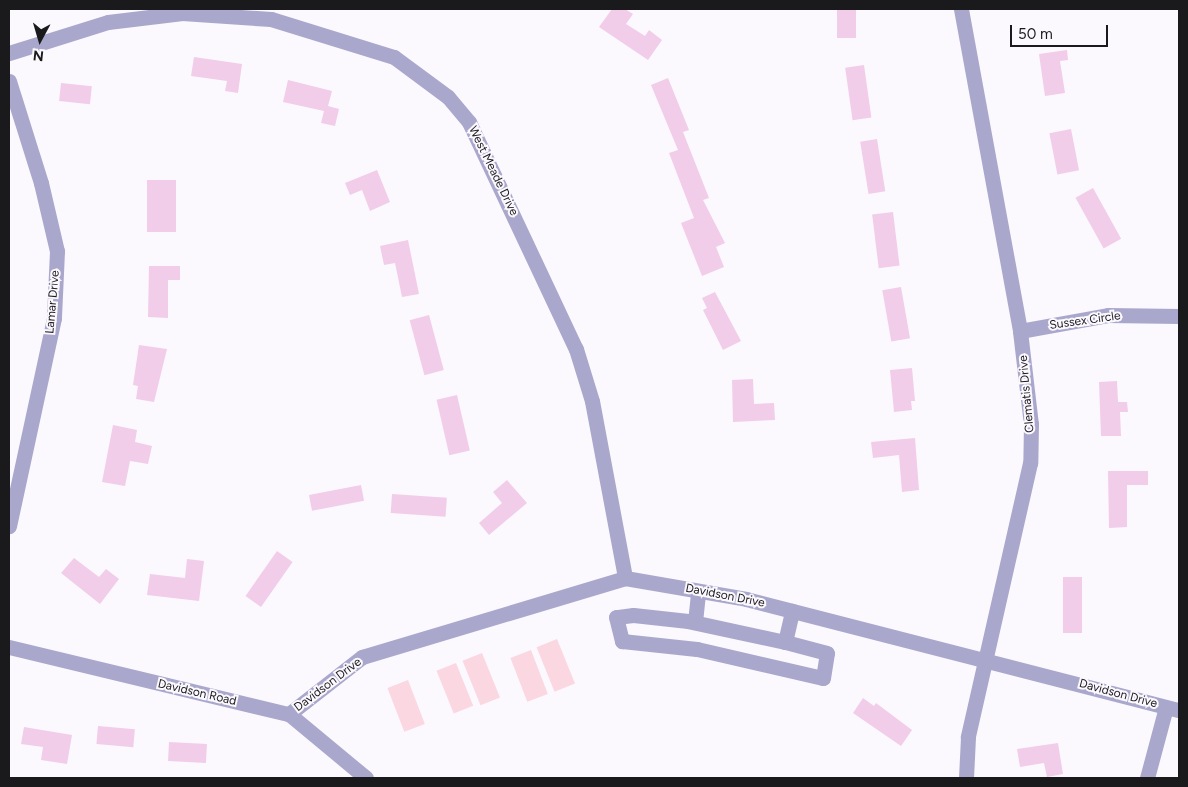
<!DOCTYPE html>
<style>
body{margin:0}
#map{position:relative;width:1188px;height:787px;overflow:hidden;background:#fbf8fe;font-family:Figtree,sans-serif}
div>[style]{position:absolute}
.green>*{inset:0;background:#fbd7e2;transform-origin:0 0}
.building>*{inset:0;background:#f1cde9;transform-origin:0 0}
.minor>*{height:15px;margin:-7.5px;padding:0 7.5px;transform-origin:7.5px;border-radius:7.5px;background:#a9a8cc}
span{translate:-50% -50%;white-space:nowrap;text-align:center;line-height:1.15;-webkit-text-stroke:4px #fbf8fe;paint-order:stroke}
.street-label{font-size:12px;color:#1a191c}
.frame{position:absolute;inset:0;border:10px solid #1a191c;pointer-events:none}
.north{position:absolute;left:15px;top:15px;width:50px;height:50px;-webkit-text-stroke:4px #fbf8fe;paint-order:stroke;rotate:186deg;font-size:14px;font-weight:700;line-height:20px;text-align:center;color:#1a191c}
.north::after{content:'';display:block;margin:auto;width:18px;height:22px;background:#1a191c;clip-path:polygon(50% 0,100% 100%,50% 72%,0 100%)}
.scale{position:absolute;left:1010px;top:25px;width:98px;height:22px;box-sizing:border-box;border:2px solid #1a191c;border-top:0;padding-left:6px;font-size:15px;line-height:18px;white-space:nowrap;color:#1a191c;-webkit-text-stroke:4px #fbf8fe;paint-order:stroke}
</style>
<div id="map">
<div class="green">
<div style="left:557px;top:639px;width:48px;height:22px;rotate:68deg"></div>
<div style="left:531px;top:650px;width:47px;height:22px;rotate:69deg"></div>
<div style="left:482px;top:653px;width:48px;height:21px;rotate:68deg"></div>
<div style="left:456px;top:663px;width:46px;height:21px;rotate:68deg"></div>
<div style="left:408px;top:680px;width:47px;height:22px;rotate:69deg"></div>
</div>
<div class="building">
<div style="clip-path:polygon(612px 9px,625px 9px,633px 14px,626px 24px,645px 36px,649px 30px,662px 40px,648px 60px,599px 27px)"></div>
<div style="left:837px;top:9px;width:19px;height:29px"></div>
<div style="clip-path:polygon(1067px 50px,1068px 60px,1060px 61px,1065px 93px,1045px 96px,1039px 54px)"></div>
<div style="clip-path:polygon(194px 57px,242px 64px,238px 93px,225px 91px,227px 81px,191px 76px)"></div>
<div style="left:864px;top:65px;width:53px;height:19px;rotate:82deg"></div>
<div style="clip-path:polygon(668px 78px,689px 130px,683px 132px,709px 198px,703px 200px,725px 243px,716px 247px,724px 267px,702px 276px,681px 223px,694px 218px,669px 153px,678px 150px,651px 85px)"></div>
<div style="clip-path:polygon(288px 80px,332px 91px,328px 106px,339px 109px,335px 126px,321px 123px,324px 111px,283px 102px)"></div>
<div style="left:61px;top:83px;width:31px;height:18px;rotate:6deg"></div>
<div style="left:1071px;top:129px;width:42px;height:22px;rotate:79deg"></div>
<div style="left:877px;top:139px;width:53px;height:17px;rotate:81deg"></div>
<div style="clip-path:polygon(377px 170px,390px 202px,370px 211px,362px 190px,350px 195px,345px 183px)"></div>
<div style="left:147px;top:180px;width:29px;height:52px"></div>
<div style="left:1093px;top:188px;width:58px;height:20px;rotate:61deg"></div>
<div style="left:893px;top:212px;width:54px;height:21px;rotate:83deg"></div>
<div style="clip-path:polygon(408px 240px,419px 294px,402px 297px,395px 263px,384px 265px,380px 246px)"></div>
<div style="clip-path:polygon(149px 266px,180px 266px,180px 280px,168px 280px,168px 318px,148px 317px)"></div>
<div style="left:901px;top:287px;width:52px;height:19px;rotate:80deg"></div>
<div style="clip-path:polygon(715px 292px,741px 341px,723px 350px,703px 310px,707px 308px,702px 298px)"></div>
<div style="left:429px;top:315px;width:57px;height:20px;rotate:75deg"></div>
<div style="clip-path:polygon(139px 345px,167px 349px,154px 402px,136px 399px,138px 386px,133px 385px)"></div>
<div style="clip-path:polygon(912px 368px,915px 401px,911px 401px,912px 410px,894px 412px,890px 370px)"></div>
<div style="clip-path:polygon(753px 379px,754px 404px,774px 403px,775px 420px,733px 422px,732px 380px)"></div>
<div style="clip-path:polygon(1117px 381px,1118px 402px,1127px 402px,1128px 412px,1120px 412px,1121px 436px,1101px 436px,1099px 382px)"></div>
<div style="left:457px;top:395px;width:57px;height:21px;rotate:77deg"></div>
<div style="clip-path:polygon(113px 425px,137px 430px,135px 442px,152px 446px,148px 464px,130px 461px,125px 486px,102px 482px)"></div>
<div style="clip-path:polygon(915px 438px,919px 490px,902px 492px,899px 455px,873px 458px,871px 442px)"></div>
<div style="clip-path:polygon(1108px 471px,1148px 471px,1148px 485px,1127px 485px,1127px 527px,1109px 528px)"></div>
<div style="clip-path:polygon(507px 480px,527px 503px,489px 535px,479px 523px,502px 503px,493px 492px)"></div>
<div style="left:361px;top:485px;width:16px;height:53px;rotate:79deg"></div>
<div style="left:392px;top:494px;width:55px;height:19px;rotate:4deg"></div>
<div style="left:277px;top:551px;width:19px;height:55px;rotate:35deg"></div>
<div style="clip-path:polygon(74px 558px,99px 577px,106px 569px,119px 579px,100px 604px,61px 573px)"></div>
<div style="clip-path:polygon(187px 559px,204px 561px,199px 601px,147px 595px,150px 574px,185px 578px)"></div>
<div style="left:1063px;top:577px;width:19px;height:56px"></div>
<div style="clip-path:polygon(863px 698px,874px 706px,876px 703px,912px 730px,901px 746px,853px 713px)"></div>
<div style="left:98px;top:726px;width:37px;height:18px;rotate:5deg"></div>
<div style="clip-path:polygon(24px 727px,72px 735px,67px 764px,41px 760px,43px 747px,21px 744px)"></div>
<div style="left:169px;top:742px;width:38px;height:19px;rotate:3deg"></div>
<div style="clip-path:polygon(1058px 743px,1063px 774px,1047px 777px,1044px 763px,1020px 767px,1017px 749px)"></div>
</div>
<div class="minor">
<div style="left:961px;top:9px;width:327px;rotate:79.6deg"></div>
<div style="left:1020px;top:331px;width:94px;rotate:83.3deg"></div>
<div style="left:1031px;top:424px;width:39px;rotate:91deg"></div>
<div style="left:1030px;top:463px;width:281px;rotate:102.8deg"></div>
<div style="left:968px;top:737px;width:41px;rotate:92.8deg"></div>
<div style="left:9px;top:53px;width:104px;rotate:-17.4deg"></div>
<div style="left:108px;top:22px;width:75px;rotate:-6.9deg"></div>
<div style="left:182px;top:13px;width:89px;rotate:3.9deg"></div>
<div style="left:271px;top:19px;width:129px;rotate:17.2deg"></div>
<div style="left:394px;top:57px;width:67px;rotate:36.5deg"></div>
<div style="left:448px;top:97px;width:33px;rotate:50deg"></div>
<div style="left:469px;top:122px;width:251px;rotate:64.8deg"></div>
<div style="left:576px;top:349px;width:54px;rotate:72.9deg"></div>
<div style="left:592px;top:401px;width:180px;rotate:79.4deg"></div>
<div style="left:9px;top:81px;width:107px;rotate:72.6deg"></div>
<div style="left:41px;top:183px;width:70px;rotate:76.8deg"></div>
<div style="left:57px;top:251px;width:67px;rotate:92.6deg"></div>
<div style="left:54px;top:318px;width:213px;rotate:102.2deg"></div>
<div style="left:1020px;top:331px;width:89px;rotate:-10.3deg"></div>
<div style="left:1108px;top:315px;width:71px;rotate:0.8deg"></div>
<div style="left:695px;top:622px;width:31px;rotate:-84deg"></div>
<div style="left:785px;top:642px;width:99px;rotate:-167.8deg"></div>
<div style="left:688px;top:621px;width:55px;rotate:-173.8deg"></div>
<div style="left:633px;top:615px;width:17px;rotate:173deg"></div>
<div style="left:616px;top:617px;width:25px;rotate:76deg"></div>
<div style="left:622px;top:641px;width:75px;rotate:6.1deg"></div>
<div style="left:697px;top:649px;width:129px;rotate:13deg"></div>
<div style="left:823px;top:678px;width:25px;rotate:-81deg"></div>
<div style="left:827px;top:653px;width:43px;rotate:-165.3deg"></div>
<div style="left:785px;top:642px;width:32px;rotate:-77deg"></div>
<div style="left:9px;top:647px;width:288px;rotate:13.5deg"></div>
<div style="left:289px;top:714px;width:100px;rotate:39.7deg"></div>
<div style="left:289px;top:714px;width:93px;rotate:-38deg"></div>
<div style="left:362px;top:657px;width:275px;rotate:-16.7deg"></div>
<div style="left:625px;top:578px;width:123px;rotate:9.8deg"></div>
<div style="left:746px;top:599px;width:447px;rotate:14.4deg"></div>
<div style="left:1147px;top:778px;width:73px;rotate:-75deg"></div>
</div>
<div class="street-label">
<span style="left:493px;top:171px;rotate:64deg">West Meade Drive</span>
<span style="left:53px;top:302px;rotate:-85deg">Lamar Drive</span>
<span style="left:1085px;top:321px;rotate:-8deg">Sussex Circle</span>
<span style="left:1027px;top:394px;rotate:-95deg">Clematis Drive</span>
<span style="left:725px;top:596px;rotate:11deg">Davidson Drive</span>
<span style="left:328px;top:685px;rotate:-37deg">Davidson Drive</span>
<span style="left:197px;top:693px;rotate:13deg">Davidson Road</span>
<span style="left:1118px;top:694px;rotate:15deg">Davidson Drive</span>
</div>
<div class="frame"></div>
<div class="north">N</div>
<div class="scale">50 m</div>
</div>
